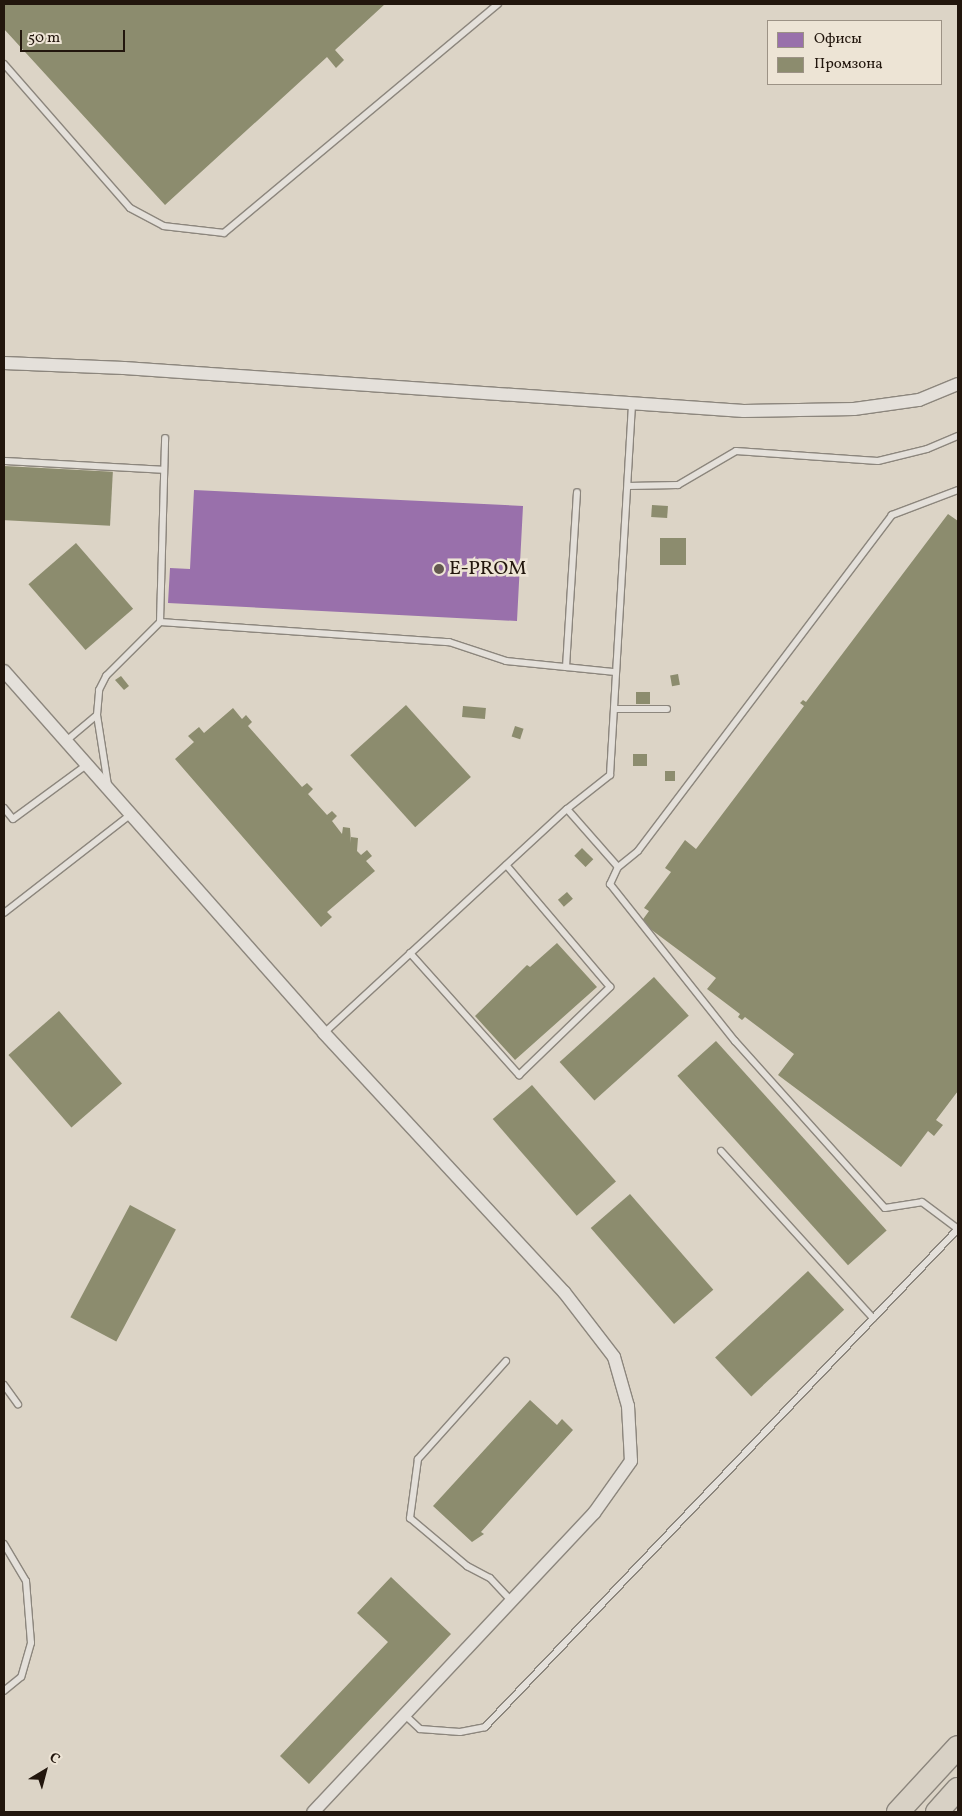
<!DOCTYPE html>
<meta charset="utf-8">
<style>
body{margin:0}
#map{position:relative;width:962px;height:1816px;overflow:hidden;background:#dcd4c6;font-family:Vollkorn,serif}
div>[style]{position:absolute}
.offices>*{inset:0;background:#9970ab}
.industry>*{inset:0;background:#8c8c6e;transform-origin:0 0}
.roads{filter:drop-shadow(1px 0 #8c867d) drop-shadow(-1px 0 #8c867d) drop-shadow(0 1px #8c867d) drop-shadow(0 -1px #8c867d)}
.lane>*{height:6px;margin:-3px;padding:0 3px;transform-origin:3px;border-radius:3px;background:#e4e0da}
.street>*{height:12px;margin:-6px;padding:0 6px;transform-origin:6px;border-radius:6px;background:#e4e0da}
.highway>*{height:22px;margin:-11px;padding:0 11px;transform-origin:11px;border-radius:11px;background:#d8d1c5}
.dots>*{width:14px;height:14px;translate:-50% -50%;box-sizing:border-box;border:2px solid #ede4d5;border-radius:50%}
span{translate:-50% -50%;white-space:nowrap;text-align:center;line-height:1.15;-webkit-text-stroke:5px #ede4d5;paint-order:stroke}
.poi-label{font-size:20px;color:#22160d}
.left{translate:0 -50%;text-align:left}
.frame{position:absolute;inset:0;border:5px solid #22160d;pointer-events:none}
.legend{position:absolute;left:767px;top:20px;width:175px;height:65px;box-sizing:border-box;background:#ede4d5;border:1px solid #9c9285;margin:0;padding:6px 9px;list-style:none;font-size:15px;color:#22160d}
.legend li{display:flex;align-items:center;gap:10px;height:25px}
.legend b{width:25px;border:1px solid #9c9285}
.north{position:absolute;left:20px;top:1746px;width:50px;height:50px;-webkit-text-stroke:4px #ede4d5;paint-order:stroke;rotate:37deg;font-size:14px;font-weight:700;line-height:20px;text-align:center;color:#22160d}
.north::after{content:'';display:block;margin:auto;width:18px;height:22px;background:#22160d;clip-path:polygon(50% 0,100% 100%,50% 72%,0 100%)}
.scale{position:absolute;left:20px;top:30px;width:105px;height:22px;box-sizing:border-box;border:2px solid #22160d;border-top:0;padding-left:6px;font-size:15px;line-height:18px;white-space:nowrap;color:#22160d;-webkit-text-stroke:4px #ede4d5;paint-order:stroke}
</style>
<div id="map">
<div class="offices">
<div style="clip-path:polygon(194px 490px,523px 506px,517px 621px,168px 603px,170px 568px,190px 569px)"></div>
</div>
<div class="industry">
<div style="clip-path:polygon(4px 4px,385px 4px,335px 50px,344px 60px,336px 68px,327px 57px,165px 205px,4px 29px)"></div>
<div style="left:4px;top:466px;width:109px;height:54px;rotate:3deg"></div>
<div style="left:652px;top:505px;width:16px;height:12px;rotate:4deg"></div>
<div style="clip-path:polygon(948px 514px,958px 521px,958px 1091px,936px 1120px,943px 1125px,934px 1136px,928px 1131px,901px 1167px,778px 1075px,794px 1054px,745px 1017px,742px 1020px,738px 1017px,740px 1014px,707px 989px,716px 978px,641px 922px,649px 911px,644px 908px,671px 872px,665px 868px,685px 840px,696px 849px,804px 706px,800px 703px,803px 700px,806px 702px)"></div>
<div style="left:660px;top:538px;width:26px;height:27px"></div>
<div style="left:76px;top:543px;width:87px;height:63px;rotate:49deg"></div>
<div style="left:678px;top:674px;width:11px;height:8px;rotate:80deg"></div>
<div style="clip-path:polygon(121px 676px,129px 686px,124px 690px,115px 680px)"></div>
<div style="left:636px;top:692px;width:14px;height:12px"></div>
<div style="left:406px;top:705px;width:97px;height:75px;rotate:48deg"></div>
<div style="left:463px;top:706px;width:23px;height:11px;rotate:5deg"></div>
<div style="clip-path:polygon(233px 708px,242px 719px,246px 715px,252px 722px,248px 726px,302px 787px,307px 783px,313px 789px,308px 794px,327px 815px,332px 811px,337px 816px,332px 821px,342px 834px,343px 827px,350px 828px,351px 843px,351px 837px,358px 838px,357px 851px,361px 855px,367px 850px,372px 856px,366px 861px,375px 871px,327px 912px,332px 917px,321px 927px,175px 759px,194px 742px,188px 736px,199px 727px,204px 733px)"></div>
<div style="left:515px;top:726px;width:9px;height:11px;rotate:18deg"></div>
<div style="left:633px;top:754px;width:14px;height:12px"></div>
<div style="left:665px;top:771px;width:10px;height:10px"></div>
<div style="left:582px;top:848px;width:16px;height:11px;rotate:45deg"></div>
<div style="left:567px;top:892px;width:9px;height:12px;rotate:49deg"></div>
<div style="clip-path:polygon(557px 943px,597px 987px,515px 1060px,475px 1016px,527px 965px,530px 967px)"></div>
<div style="left:654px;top:977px;width:52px;height:127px;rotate:48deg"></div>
<div style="left:59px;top:1011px;width:96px;height:67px;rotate:49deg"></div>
<div style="left:716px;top:1041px;width:255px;height:52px;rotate:48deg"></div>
<div style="left:532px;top:1085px;width:128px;height:52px;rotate:49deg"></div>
<div style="left:630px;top:1194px;width:127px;height:52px;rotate:49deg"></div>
<div style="left:130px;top:1205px;width:52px;height:127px;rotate:28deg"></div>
<div style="left:808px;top:1271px;width:53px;height:127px;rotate:47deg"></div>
<div style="clip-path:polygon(530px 1400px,557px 1425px,562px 1419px,573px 1430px,481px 1532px,484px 1534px,472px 1542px,433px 1506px)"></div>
<div style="clip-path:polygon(391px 1577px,451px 1634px,309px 1784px,280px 1756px,388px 1642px,357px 1613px)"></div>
</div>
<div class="roads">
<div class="lane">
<div style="left:4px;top:64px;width:191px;rotate:48.8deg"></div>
<div style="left:130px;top:208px;width:38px;rotate:28deg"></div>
<div style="left:164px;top:226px;width:60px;rotate:6.7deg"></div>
<div style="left:224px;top:233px;width:357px;rotate:-39.9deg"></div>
<div style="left:4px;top:461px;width:160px;rotate:3.2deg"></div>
<div style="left:628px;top:486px;width:50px;rotate:-1.1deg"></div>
<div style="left:678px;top:485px;width:67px;rotate:-30.4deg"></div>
<div style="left:736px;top:451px;width:142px;rotate:4deg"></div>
<div style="left:878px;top:461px;width:50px;rotate:-13.8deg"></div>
<div style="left:927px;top:449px;width:34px;rotate:-23deg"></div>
<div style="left:958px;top:490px;width:71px;rotate:159.3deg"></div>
<div style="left:892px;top:515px;width:421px;rotate:127.1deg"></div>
<div style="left:638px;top:851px;width:26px;rotate:141deg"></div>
<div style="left:618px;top:867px;width:19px;rotate:115deg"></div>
<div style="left:610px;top:884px;width:201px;rotate:51.5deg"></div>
<div style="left:735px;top:1041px;width:224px;rotate:48.1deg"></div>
<div style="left:885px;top:1208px;width:37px;rotate:-9deg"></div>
<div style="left:922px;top:1202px;width:45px;rotate:36.9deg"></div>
<div style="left:160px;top:622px;width:290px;rotate:4deg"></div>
<div style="left:449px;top:642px;width:60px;rotate:18.4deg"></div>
<div style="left:506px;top:661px;width:110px;rotate:5.8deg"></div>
<div style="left:566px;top:667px;width:175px;rotate:-86.4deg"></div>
<div style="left:614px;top:709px;width:53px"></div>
<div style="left:97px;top:715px;width:71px;rotate:81.1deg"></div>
<div style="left:66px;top:741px;width:40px;rotate:-40deg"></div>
<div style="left:97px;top:715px;width:25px;rotate:-85deg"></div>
<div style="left:99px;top:690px;width:16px;rotate:-63deg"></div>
<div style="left:106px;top:676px;width:76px;rotate:-45deg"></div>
<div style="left:160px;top:622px;width:184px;rotate:-88.4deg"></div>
<div style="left:4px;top:808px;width:14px;rotate:51deg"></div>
<div style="left:13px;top:819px;width:93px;rotate:-36.3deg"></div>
<div style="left:567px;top:809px;width:77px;rotate:48.7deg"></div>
<div style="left:4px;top:913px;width:161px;rotate:-37.9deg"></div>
<div style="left:410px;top:953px;width:164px;rotate:48.2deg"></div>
<div style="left:519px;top:1075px;width:127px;rotate:-44deg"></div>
<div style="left:610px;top:987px;width:160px;rotate:-130.4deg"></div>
<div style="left:324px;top:1033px;width:330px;rotate:-42.7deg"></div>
<div style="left:567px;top:809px;width:55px;rotate:-38.3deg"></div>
<div style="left:610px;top:775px;width:372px;rotate:-86.6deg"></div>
<div style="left:721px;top:1151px;width:226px;rotate:47.7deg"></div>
<div style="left:506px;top:1361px;width:132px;rotate:131.9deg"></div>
<div style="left:418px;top:1459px;width:60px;rotate:97.7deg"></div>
<div style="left:410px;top:1518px;width:75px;rotate:40.1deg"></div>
<div style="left:467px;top:1566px;width:26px;rotate:28deg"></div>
<div style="left:490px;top:1578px;width:33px;rotate:47deg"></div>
<div style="left:4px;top:1385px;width:24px;rotate:54deg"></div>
<div style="left:4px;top:1544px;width:43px;rotate:59.3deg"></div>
<div style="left:26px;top:1581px;width:62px;rotate:85.4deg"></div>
<div style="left:31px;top:1643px;width:35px;rotate:106deg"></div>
<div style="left:21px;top:1677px;width:22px;rotate:141deg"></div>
<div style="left:406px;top:1716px;width:19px;rotate:43deg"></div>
<div style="left:420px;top:1729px;width:40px;rotate:4.3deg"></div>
<div style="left:460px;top:1732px;width:25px;rotate:-11deg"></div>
<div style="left:485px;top:1727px;width:685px;rotate:-46.48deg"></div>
</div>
<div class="street">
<div style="left:4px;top:363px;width:120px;rotate:2.4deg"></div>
<div style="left:124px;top:368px;width:621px;rotate:3.97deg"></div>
<div style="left:744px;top:411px;width:110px;rotate:-1deg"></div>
<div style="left:854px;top:409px;width:66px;rotate:-7.9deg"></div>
<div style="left:919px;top:400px;width:42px;rotate:-22.3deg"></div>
<div style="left:4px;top:671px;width:483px;rotate:48.5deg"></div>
<div style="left:324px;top:1033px;width:353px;rotate:47.2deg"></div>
<div style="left:564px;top:1292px;width:82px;rotate:52.4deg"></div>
<div style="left:614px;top:1357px;width:51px;rotate:74.1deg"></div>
<div style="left:628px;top:1406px;width:55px;rotate:86.9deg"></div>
<div style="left:631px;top:1461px;width:64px;rotate:125.4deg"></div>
<div style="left:594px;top:1513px;width:410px;rotate:133.2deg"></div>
</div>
<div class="highway">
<div style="left:898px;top:1812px;width:88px;rotate:-47.3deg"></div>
<div style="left:937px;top:1812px;width:31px;rotate:-48deg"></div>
</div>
</div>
<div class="dots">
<div style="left:439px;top:569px;background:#63584e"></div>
</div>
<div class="poi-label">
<span class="left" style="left:449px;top:569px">E-PROM</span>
</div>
<div class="frame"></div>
<ul class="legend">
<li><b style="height:14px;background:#9970ab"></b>Офисы</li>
<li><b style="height:14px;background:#8c8c6e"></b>Промзона</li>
</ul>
<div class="north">С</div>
<div class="scale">50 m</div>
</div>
